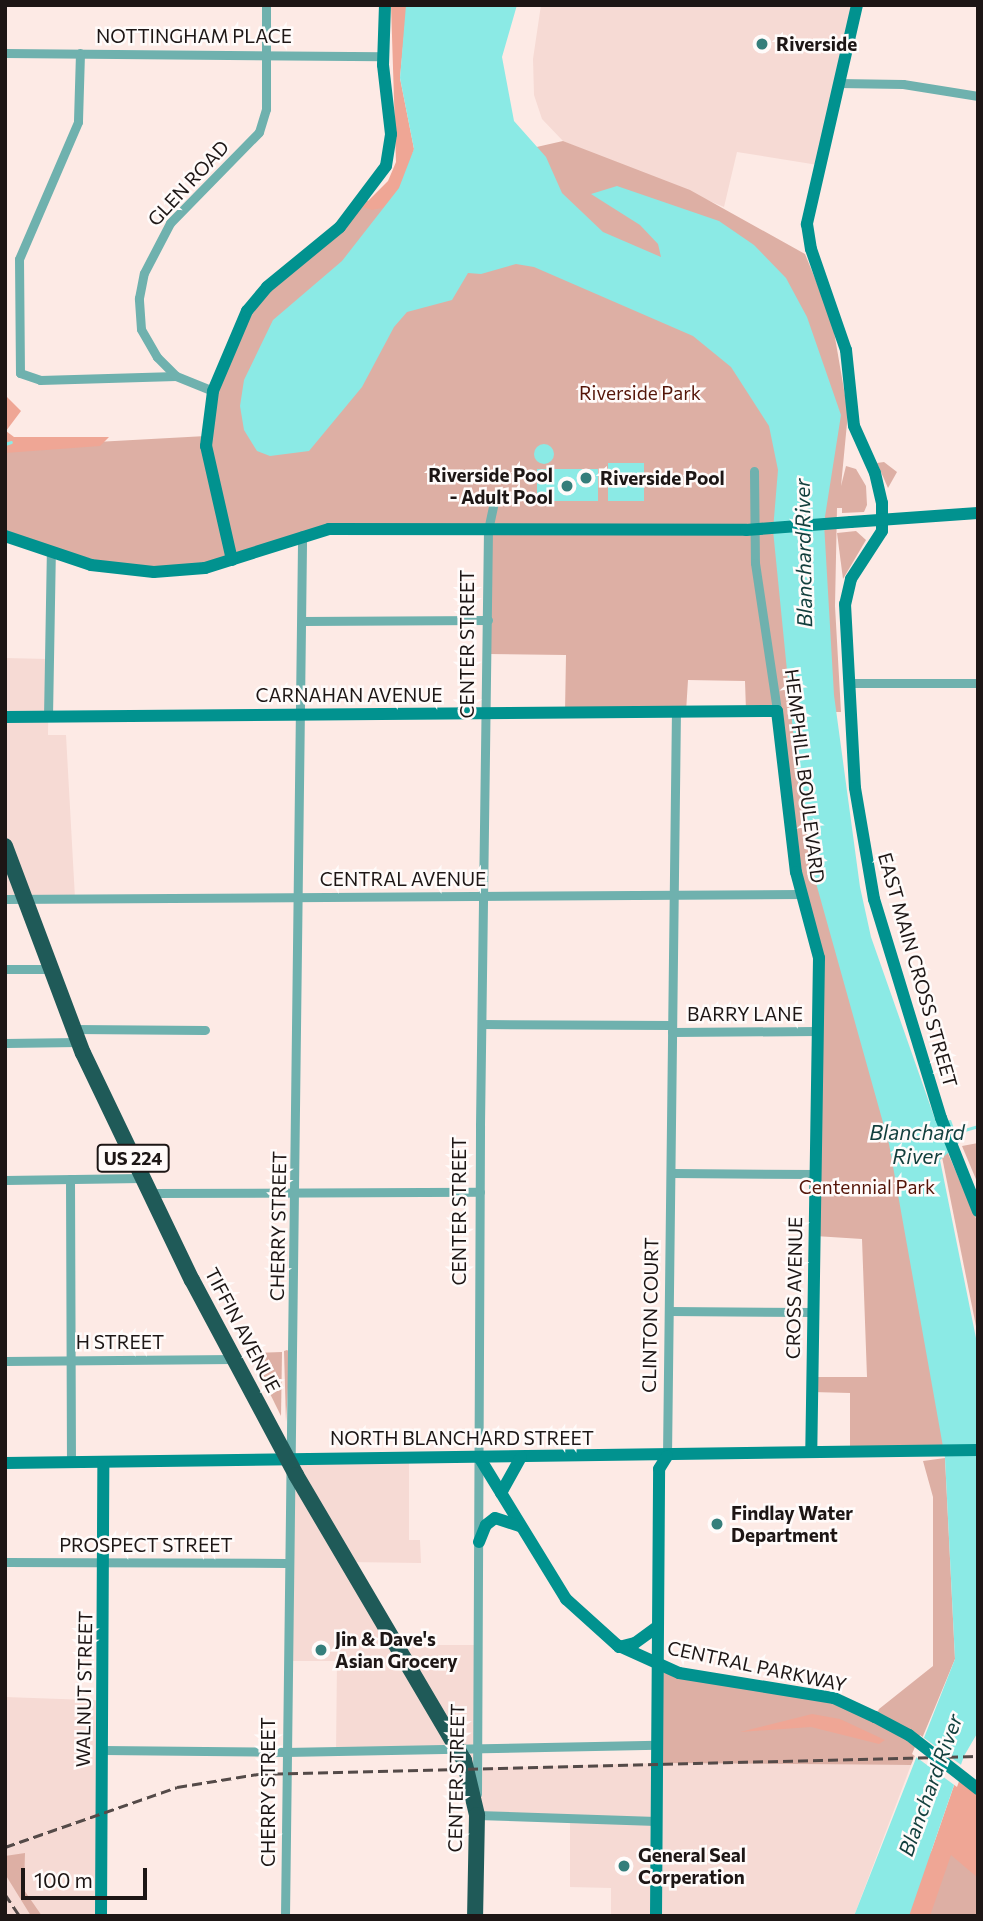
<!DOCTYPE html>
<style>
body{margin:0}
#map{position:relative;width:983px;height:1921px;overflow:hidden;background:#fdeae5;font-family:Commissioner,sans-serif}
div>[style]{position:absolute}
.built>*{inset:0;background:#f6dad4;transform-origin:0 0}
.green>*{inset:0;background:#ddafa4}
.forest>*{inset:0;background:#efa695}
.water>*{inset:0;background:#8beae5;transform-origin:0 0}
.round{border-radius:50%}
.pier>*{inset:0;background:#fdeae5}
.stream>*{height:2.5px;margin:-1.25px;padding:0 1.25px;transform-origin:1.25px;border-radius:1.25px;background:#8beae5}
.street>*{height:9px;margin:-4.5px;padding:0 4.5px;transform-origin:4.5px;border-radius:4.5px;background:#6fb1ae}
.secondary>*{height:12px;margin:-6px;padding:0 6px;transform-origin:6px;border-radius:6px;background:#01928f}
.highway>*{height:16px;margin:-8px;padding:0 8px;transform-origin:8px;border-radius:8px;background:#1f5a58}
.rail>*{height:2.5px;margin-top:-1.25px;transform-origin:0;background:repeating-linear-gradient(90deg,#544a48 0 10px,transparent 0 15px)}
.secondary-bridge>*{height:12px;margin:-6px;padding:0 6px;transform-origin:6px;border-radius:6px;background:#01928f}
.dots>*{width:19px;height:19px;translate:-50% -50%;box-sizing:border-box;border:4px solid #fffbfa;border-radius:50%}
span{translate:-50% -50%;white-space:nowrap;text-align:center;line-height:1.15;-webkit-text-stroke:5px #fffbfa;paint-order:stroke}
.shield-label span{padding:2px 5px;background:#fffbfa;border:2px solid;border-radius:5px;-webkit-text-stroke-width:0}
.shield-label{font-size:18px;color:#1d1615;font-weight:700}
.street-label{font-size:19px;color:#1d1615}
.poi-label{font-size:19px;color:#1d1615;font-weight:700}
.left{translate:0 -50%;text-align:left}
.right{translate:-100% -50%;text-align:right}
.park-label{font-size:19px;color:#541508}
.water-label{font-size:21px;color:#123f3d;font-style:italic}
.frame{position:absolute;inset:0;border:7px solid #1d1615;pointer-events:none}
.scale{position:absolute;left:21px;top:1868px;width:126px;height:32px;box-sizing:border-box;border:4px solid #1d1615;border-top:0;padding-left:9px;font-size:21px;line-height:24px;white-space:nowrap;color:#1d1615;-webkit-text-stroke:5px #fffbfa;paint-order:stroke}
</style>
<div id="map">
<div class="built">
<div style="clip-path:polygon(541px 5px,857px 5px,818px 165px,737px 152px,724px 207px,563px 141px,542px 119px,534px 95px,533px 59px)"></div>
<div style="clip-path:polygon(5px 658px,49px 659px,48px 735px,66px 735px,75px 898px,5px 899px)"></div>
<div style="clip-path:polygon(409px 1457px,409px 1540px,420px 1540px,421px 1563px,348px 1562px,397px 1645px,478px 1645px,478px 1768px,657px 1763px,911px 1765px,854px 1916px,611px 1916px,611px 1888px,570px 1887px,570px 1818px,477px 1815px,458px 1749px,336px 1752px,337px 1661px,286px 1661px,287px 1458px)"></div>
<div style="left:5px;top:1697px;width:98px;height:219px;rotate:2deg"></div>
</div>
<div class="green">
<div style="clip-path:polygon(563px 141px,690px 190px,805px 254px,832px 320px,848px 413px,841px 486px,846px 466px,856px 469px,866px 486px,867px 505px,864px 512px,842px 513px,842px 508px,837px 508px,835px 606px,841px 712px,814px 712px,966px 1450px,850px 1451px,850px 1393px,812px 1392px,812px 1377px,867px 1377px,862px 1239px,815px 1236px,819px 958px,800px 894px,777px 711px,746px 711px,745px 681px,688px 680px,686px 712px,565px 711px,566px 655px,488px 654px,488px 530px,329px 529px,210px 566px,141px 572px,5px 536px,5px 447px,206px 436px,208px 418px,247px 311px,363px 199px,386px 207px,414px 149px,479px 160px)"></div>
<div style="clip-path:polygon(884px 462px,897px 472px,888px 488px,877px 463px)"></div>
<div style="clip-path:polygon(856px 531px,866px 540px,843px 579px,837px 533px)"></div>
<div style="clip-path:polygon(978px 1143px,978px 1184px,962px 1146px)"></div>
<div style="clip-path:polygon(947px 1151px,978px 1223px,978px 1336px,942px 1157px)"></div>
<div style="clip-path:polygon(287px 1350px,290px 1352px,286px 1422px,284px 1351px)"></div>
<div style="clip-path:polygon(282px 1352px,281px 1416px,250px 1353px)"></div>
<div style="clip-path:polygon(945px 1458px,955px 1659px,911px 1765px,657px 1763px,657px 1666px,809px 1693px,875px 1717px,879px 1709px,933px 1666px,933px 1497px,923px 1461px)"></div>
<div style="clip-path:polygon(978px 1789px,978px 1916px,883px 1916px)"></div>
<div style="clip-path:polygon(25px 1853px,24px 1890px,42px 1916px,31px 1916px,5px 1874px,5px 1856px)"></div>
</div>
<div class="forest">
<div style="clip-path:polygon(391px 5px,407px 5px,400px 78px,414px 149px,399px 188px,386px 207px,372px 210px,362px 207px,388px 181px,396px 162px)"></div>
<div style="clip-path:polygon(5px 395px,21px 411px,6px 431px,14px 437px,109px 437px,100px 446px,5px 453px)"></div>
<div style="clip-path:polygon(812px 1714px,840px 1719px,885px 1740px,879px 1744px,811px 1727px,740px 1732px)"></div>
<div style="clip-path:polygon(959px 1771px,978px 1789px,978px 1878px,951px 1855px,930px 1916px,909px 1916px)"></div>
</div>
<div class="water">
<div style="clip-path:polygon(406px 5px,517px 5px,502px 57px,514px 121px,546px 157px,562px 193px,603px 232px,661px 257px,658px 244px,640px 225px,591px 194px,617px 186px,719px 221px,754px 245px,786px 278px,807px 317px,841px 415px,824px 523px,834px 695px,860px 887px,871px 937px,936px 1122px,951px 1120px,959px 1143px,940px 1160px,978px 1348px,978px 1732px,964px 1756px,909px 1916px,854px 1916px,955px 1659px,945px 1458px,889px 1144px,816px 883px,798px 781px,773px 530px,778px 470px,769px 426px,731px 367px,693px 336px,534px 267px,516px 264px,481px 274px,468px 273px,452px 300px,407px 312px,394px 327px,362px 387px,309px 451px,270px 456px,257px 451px,244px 430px,240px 406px,244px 380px,273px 320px,342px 261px,399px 188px,414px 149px,400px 78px)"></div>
<div class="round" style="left:534px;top:444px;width:20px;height:20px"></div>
<div style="left:608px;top:463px;width:36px;height:38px"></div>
<div style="left:598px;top:469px;width:32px;height:61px;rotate:90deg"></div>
</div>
<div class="pier">
<div style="clip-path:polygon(920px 1735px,964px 1767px,957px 1787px,912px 1754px)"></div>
</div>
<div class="stream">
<div style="left:5px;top:444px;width:6px;rotate:-18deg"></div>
<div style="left:954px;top:1133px;width:25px;rotate:-16deg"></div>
</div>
<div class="street">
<div style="left:5px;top:53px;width:378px;rotate:0.5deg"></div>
<div style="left:80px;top:53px;width:69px;rotate:91.7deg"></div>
<div style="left:78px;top:122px;width:149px;rotate:113.3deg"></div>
<div style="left:19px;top:259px;width:114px;rotate:89.5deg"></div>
<div style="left:20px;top:373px;width:21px;rotate:19deg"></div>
<div style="left:40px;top:380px;width:136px;rotate:-1.7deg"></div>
<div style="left:176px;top:376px;width:40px;rotate:22deg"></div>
<div style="left:838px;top:83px;width:65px;rotate:0.9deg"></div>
<div style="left:903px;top:84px;width:76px;rotate:9.1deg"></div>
<div style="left:176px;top:376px;width:27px;rotate:-135deg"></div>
<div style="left:157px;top:357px;width:32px;rotate:-120deg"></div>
<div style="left:141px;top:329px;width:31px;rotate:-94deg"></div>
<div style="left:139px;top:298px;width:25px;rotate:-79deg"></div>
<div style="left:144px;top:273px;width:56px;rotate:-62.5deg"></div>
<div style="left:170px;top:223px;width:127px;rotate:-45.6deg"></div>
<div style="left:259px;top:132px;width:24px;rotate:-73deg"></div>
<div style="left:266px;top:109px;width:104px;rotate:-90deg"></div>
<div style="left:754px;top:471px;width:92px;rotate:89.4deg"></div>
<div style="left:755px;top:563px;width:150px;rotate:81.5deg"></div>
<div style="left:302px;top:621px;width:186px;rotate:-0.3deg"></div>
<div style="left:849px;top:683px;width:129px"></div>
<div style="left:48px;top:717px;width:164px;rotate:-89deg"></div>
<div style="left:5px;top:899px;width:795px;rotate:-0.36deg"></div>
<div style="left:5px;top:969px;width:46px"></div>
<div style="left:482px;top:1024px;width:190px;rotate:0.3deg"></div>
<div style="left:74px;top:1029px;width:131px;rotate:0.4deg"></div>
<div style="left:672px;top:1032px;width:145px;rotate:-0.4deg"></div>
<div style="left:5px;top:1043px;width:73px;rotate:-0.8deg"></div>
<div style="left:671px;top:1173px;width:145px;rotate:0.4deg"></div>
<div style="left:70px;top:1179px;width:284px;rotate:89.8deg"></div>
<div style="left:5px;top:1180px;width:137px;rotate:-0.8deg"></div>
<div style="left:150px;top:1193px;width:330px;rotate:-0.2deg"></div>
<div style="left:669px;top:1311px;width:144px;rotate:0.4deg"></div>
<div style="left:5px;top:1361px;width:229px;rotate:-0.5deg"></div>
<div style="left:667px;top:1456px;width:744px;rotate:-89.31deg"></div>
<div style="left:5px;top:1562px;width:282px;rotate:0.2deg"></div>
<div style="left:103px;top:1750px;width:182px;rotate:0.6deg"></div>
<div style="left:285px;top:1752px;width:372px;rotate:-1.1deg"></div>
<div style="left:477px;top:1794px;width:669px;rotate:-89.74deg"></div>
<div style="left:480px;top:1125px;width:595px;rotate:-89.23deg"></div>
<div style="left:488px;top:530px;width:24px;rotate:-78deg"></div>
<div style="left:477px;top:1815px;width:179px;rotate:1.9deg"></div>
<div style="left:285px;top:1916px;width:1381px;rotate:-89.29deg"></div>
</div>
<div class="secondary">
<div style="left:857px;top:5px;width:225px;rotate:102.9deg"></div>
<div style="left:807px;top:224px;width:25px;rotate:81deg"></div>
<div style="left:811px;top:249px;width:107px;rotate:70.9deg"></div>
<div style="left:846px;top:350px;width:76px;rotate:84deg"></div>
<div style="left:854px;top:426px;width:51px;rotate:65.9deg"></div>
<div style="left:875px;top:473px;width:31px;rotate:77deg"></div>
<div style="left:882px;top:503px;width:28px;rotate:90deg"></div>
<div style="left:882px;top:531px;width:57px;rotate:122.9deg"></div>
<div style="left:851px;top:579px;width:26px;rotate:103deg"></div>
<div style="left:845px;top:604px;width:184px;rotate:86.9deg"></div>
<div style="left:855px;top:788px;width:113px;rotate:80.3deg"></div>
<div style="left:874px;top:899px;width:229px;rotate:73deg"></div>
<div style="left:941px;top:1118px;width:100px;rotate:68.3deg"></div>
<div style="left:851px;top:522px;width:127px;rotate:-4.1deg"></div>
<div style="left:5px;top:536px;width:91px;rotate:18.6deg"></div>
<div style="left:91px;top:565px;width:63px;rotate:6.3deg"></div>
<div style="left:154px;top:572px;width:51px;rotate:-4.5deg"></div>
<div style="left:205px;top:568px;width:130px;rotate:-17.5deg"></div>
<div style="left:329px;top:529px;width:417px;rotate:0.1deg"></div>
<div style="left:232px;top:560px;width:117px;rotate:-102.8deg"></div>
<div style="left:206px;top:446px;width:55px;rotate:-82.7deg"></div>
<div style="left:213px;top:391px;width:87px;rotate:-67deg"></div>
<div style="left:247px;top:311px;width:31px;rotate:-50deg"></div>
<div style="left:267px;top:287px;width:94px;rotate:-39.4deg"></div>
<div style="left:340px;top:227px;width:76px;rotate:-53deg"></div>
<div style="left:386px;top:166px;width:32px;rotate:-81deg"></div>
<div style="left:391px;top:134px;width:69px;rotate:-96.6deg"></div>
<div style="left:383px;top:65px;width:60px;rotate:-88.1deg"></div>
<div style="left:5px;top:717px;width:772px;rotate:-0.45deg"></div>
<div style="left:777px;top:711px;width:162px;rotate:83.3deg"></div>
<div style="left:796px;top:872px;width:89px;rotate:75deg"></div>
<div style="left:819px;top:958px;width:494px;rotate:90.9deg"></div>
<div style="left:479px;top:1457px;width:167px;rotate:58.5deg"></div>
<div style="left:566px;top:1599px;width:69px;rotate:42deg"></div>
<div style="left:617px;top:1645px;width:68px;rotate:24.3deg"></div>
<div style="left:679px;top:1673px;width:157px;rotate:9.2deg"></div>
<div style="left:834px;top:1698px;width:45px;rotate:24.9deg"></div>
<div style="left:5px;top:1463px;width:973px;rotate:-0.77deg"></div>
<div style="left:501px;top:1493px;width:41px;rotate:-60.9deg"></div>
<div style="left:479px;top:1542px;width:18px;rotate:-68deg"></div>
<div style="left:486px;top:1525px;width:11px;rotate:-38deg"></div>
<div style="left:495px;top:1518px;width:26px;rotate:18deg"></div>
<div style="left:619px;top:1647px;width:16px;rotate:-14deg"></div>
<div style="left:635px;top:1643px;width:27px;rotate:-36deg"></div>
<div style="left:101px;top:1916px;width:454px;rotate:-89.7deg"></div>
<div style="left:656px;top:1916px;width:447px;rotate:-89.6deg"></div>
<div style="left:659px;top:1469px;width:15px;rotate:-58deg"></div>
</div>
<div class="highway">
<div style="left:5px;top:846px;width:221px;rotate:69.4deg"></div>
<div style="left:83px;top:1053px;width:252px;rotate:64.4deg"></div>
<div style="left:192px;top:1280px;width:221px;rotate:61.9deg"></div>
<div style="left:296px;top:1475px;width:331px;rotate:59.5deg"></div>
<div style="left:464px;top:1760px;width:57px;rotate:76.7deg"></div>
<div style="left:477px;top:1815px;width:101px;rotate:91.1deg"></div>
</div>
<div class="rail">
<div style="left:5px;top:1847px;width:182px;rotate:-19.2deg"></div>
<div style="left:177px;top:1787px;width:82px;rotate:-9.1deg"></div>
<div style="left:258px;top:1774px;width:720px;rotate:-1.43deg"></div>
<div style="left:5px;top:1894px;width:27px;rotate:56deg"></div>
</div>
<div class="secondary-bridge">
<div style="left:746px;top:530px;width:105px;rotate:-4.4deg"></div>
<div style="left:875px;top:1717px;width:38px;rotate:28deg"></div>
<div style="left:909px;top:1735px;width:88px;rotate:38deg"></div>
</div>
<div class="dots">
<div style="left:762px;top:44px;background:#357e7b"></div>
<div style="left:586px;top:478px;background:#357e7b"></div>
<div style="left:567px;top:486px;background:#357e7b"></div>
<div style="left:717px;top:1524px;background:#357e7b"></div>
<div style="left:321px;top:1650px;background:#357e7b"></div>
<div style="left:624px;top:1866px;background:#357e7b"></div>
</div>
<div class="shield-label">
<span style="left:133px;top:1158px">US 224</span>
</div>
<div class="street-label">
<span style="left:194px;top:36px">NOTTINGHAM PLACE</span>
<span style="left:188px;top:183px;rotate:-47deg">GLEN ROAD</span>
<span style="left:467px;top:644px;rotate:-90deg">CENTER STREET</span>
<span style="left:349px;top:695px">CARNAHAN AVENUE</span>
<span style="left:805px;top:776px;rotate:83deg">HEMPHILL BOULEVARD</span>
<span style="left:403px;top:879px">CENTRAL AVENUE</span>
<span style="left:918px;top:970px;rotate:74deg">EAST MAIN CROSS STREET</span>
<span style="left:745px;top:1014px">BARRY LANE</span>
<span style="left:459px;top:1211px;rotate:-90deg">CENTER STREET</span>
<span style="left:278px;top:1226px;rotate:-89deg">CHERRY STREET</span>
<span style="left:794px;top:1288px;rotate:-89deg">CROSS AVENUE</span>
<span style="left:650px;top:1315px;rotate:-89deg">CLINTON COURT</span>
<span style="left:243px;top:1330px;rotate:62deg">TIFFIN AVENUE</span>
<span style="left:120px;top:1342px">H STREET</span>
<span style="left:462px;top:1438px">NORTH BLANCHARD STREET</span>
<span style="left:146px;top:1545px">PROSPECT STREET</span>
<span style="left:757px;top:1666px;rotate:12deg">CENTRAL PARKWAY</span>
<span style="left:84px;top:1689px;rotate:-89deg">WALNUT STREET</span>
<span style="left:456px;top:1778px;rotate:-89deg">CENTER STREET</span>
<span style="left:268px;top:1792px;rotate:-90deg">CHERRY STREET</span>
</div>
<div class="poi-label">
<span class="left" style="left:776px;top:44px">Riverside</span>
<span class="right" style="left:553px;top:486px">Riverside Pool<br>- Adult Pool</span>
<span class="left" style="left:600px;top:478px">Riverside Pool</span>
<span class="left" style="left:731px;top:1524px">Findlay Water<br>Department</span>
<span class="left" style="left:335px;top:1650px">Jin &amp; Dave's<br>Asian Grocery</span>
<span class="left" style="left:638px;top:1866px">General Seal<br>Corperation</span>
</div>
<div class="park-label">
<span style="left:640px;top:393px">Riverside Park</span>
<span style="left:867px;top:1187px">Centennial Park</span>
</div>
<div class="water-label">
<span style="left:803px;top:553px;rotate:-91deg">Blanchard River</span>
<span style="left:917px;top:1144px">Blanchard<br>River</span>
<span style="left:930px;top:1785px;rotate:-70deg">Blanchard River</span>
</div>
<div class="frame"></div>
<div class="scale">100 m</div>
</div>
